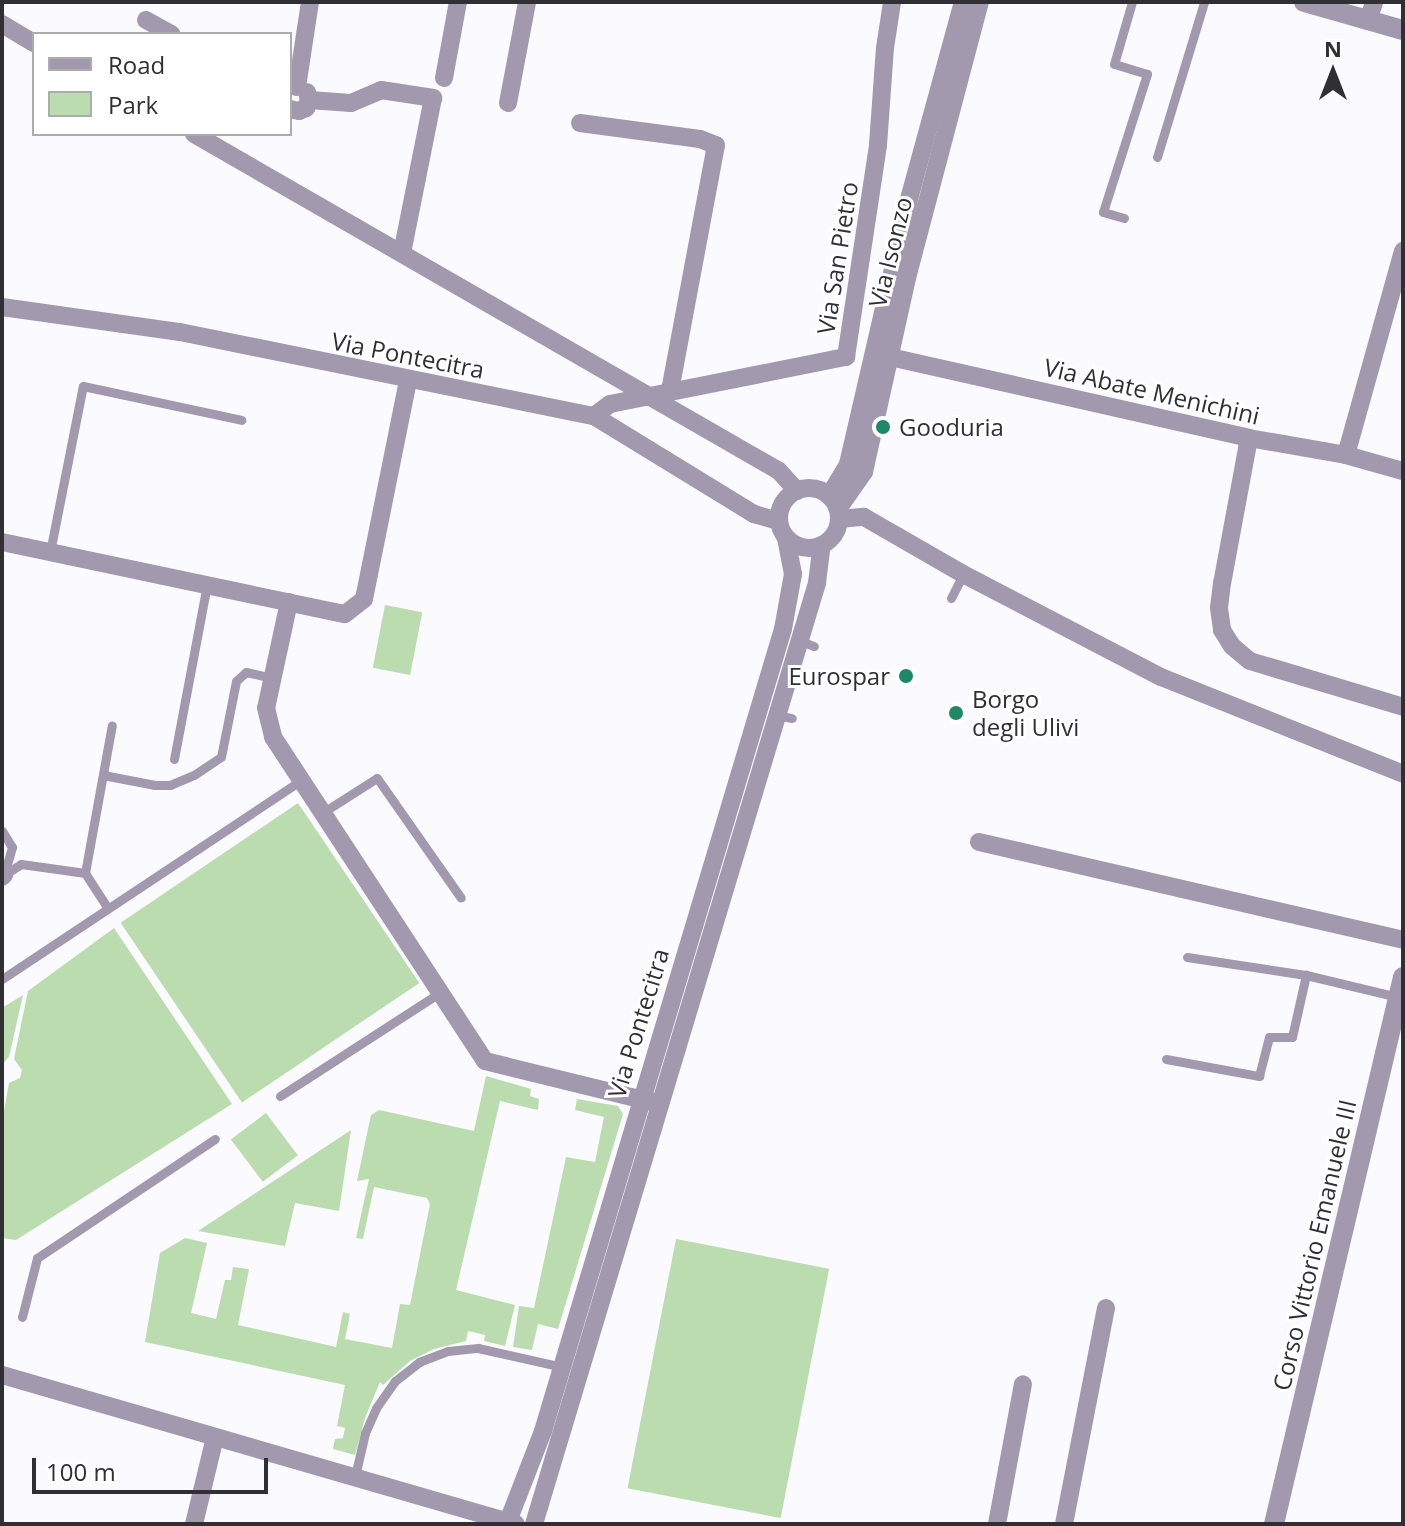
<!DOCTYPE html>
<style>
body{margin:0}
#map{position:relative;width:1405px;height:1526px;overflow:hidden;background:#fafaff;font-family:"Open Sans",sans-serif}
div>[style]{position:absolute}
.green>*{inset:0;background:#bbdcaf;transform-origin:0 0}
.service>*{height:9px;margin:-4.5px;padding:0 4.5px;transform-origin:4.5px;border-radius:4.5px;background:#a399af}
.minor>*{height:18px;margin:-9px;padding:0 9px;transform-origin:9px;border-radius:9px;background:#a399af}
.minor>.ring{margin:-9px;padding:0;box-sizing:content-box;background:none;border:18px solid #a399af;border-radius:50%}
.tertiary>*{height:20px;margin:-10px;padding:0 10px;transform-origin:10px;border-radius:10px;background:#a399af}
.dots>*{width:22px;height:22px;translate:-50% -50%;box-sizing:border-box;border:4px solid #fff;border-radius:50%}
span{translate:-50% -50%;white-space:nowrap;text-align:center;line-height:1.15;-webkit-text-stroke:6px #fff;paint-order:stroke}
.street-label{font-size:24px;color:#303034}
.poi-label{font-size:24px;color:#303034}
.left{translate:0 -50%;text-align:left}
.right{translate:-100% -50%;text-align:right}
.frame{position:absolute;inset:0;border:4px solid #303034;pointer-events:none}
.legend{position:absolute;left:32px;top:32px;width:260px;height:104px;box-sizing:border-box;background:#fff;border:2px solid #acacae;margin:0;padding:10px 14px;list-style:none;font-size:24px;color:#303034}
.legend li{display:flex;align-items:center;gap:16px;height:40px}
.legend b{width:40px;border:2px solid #acacae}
.north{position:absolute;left:1293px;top:32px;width:80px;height:80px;-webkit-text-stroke:6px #fff;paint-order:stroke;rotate:0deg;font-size:22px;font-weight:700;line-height:32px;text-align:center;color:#303034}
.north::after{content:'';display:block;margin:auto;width:28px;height:36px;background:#303034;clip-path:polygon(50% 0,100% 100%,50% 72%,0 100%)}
.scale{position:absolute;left:32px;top:1458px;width:236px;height:36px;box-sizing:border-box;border:4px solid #303034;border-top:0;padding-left:10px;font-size:24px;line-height:28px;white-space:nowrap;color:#303034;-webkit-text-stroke:6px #fff;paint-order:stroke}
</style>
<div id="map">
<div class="green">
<div style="left:385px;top:605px;width:38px;height:64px;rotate:11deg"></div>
<div style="left:298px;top:803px;width:217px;height:214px;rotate:56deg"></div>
<div style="clip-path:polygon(114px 928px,232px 1104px,16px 1240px,2px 1238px,2px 1122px,9px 1083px,20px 1078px,22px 1070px,14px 1059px,28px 991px)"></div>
<div style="clip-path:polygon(23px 995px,9px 1057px,2px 1065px,2px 1008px)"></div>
<div style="clip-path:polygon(486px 1076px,531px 1089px,530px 1096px,539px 1099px,538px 1110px,500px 1101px,456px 1290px,515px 1305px,505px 1346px,484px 1341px,485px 1335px,468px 1331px,466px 1341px,434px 1349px,410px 1361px,383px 1385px,380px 1382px,365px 1418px,355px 1455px,333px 1449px,335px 1439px,343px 1438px,345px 1428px,337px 1426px,345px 1385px,145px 1342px,160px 1253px,185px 1238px,207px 1243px,191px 1313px,216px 1319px,225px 1280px,231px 1280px,233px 1267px,249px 1269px,238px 1325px,336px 1347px,343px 1312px,350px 1314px,345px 1339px,392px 1348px,400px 1304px,410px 1305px,430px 1204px,427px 1198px,374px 1187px,363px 1239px,356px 1238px,369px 1179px,357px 1181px,371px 1115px,379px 1110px,474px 1131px)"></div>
<div style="clip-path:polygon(577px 1099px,618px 1106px,623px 1114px,558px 1329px,538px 1324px,532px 1350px,513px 1347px,519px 1306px,534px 1308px,566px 1157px,595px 1162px,604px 1117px,575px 1110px)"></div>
<div style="left:266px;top:1113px;width:53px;height:44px;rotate:53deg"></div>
<div style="clip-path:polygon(351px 1130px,339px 1211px,295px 1203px,285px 1246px,198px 1231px)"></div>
<div style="left:676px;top:1239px;width:156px;height:254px;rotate:11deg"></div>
</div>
<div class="service">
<div style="left:1157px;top:157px;width:162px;rotate:-73.1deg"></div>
<div style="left:1124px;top:218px;width:22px;rotate:-164deg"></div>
<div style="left:1103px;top:212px;width:145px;rotate:-72.3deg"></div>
<div style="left:1147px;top:74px;width:34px;rotate:-163deg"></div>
<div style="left:1114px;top:64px;width:65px;rotate:-73.8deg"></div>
<div style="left:50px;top:552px;width:169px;rotate:-78.8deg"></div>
<div style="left:83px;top:386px;width:162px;rotate:12.1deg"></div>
<div style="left:951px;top:598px;width:27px;rotate:-63deg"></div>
<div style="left:798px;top:640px;width:17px;rotate:21deg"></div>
<div style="left:776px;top:715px;width:16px;rotate:11deg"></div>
<div style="left:174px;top:759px;width:177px;rotate:-79.3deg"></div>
<div style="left:103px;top:775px;width:53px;rotate:10.9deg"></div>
<div style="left:155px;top:785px;width:15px"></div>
<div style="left:170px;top:785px;width:26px;rotate:-23deg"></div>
<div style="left:194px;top:775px;width:32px;rotate:-34deg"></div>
<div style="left:221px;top:757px;width:77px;rotate:-78.8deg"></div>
<div style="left:236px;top:681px;width:13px;rotate:-42deg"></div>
<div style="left:246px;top:672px;width:27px;rotate:13deg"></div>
<div style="left:322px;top:813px;width:65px;rotate:-32.5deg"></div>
<div style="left:377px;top:778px;width:146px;rotate:55deg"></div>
<div style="left:2px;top:831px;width:19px;rotate:58deg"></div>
<div style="left:12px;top:847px;width:29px;rotate:106deg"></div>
<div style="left:85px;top:873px;width:150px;rotate:-79.7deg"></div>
<div style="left:4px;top:875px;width:20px;rotate:-33deg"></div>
<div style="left:21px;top:864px;width:65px;rotate:8deg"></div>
<div style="left:85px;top:873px;width:40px;rotate:57.1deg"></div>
<div style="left:1187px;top:957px;width:120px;rotate:8.6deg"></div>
<div style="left:1306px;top:975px;width:95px;rotate:13.4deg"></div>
<div style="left:2px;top:979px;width:359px;rotate:-33.6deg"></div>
<div style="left:1166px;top:1059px;width:95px;rotate:10.4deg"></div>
<div style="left:1259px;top:1076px;width:40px;rotate:-75.6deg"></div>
<div style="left:1269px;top:1037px;width:23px"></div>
<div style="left:1292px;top:1037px;width:64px;rotate:-77.3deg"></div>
<div style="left:280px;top:1096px;width:192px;rotate:-32.9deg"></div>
<div style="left:22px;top:1317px;width:61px;rotate:-75.7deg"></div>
<div style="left:37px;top:1258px;width:214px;rotate:-33.8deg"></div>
<div style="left:355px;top:1476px;width:44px;rotate:-76.9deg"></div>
<div style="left:365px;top:1433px;width:27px;rotate:-66deg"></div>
<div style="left:376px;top:1408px;width:33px;rotate:-55deg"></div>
<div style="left:395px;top:1381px;width:31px;rotate:-38deg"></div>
<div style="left:419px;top:1362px;width:31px;rotate:-21deg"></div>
<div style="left:448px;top:1351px;width:30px;rotate:-6deg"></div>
<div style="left:478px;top:1348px;width:86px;rotate:12.7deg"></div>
</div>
<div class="minor">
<div style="left:146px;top:20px;width:29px;rotate:29deg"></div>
<div style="left:1368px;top:21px;width:20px;rotate:-72deg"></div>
<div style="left:2px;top:24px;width:37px;rotate:31deg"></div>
<div style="left:444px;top:78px;width:77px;rotate:-79.6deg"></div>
<div style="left:297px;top:87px;width:86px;rotate:-81.3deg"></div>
<div style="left:309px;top:100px;width:42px;rotate:4.1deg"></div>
<div style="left:351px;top:103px;width:33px;rotate:-23deg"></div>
<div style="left:381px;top:90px;width:53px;rotate:8.7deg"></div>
<div style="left:433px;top:98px;width:158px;rotate:101.3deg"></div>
<div style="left:508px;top:103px;width:103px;rotate:-79.3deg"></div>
<div style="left:290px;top:109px;width:9px;rotate:13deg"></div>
<div style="left:299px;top:111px;width:8px;rotate:-23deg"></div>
<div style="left:306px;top:108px;width:9px;rotate:-69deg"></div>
<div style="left:309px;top:100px;width:8px;rotate:-104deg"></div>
<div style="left:580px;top:123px;width:121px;rotate:7.6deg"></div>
<div style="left:700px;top:139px;width:17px;rotate:21deg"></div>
<div style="left:716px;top:145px;width:250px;rotate:100.6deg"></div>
<div style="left:194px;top:134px;width:675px;rotate:29.94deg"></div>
<div style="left:779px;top:471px;width:27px;rotate:48deg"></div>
<div style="left:2px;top:307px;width:180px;rotate:8deg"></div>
<div style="left:180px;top:332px;width:422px;rotate:11.5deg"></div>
<div style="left:594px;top:416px;width:188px;rotate:31.5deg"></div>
<div style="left:754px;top:514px;width:26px;rotate:16deg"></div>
<div style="left:890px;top:357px;width:368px;rotate:12.7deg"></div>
<div style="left:1249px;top:438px;width:98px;rotate:9.9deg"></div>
<div style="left:1346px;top:455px;width:59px;rotate:15.7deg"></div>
<div style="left:594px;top:416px;width:20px;rotate:-37deg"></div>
<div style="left:610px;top:404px;width:241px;rotate:-11.3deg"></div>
<div style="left:846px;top:357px;width:214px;rotate:-81.4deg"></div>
<div style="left:878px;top:145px;width:97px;rotate:-85.9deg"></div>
<div style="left:885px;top:48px;width:47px;rotate:-81.3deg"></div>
<div style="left:1249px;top:438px;width:147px;rotate:100.5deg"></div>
<div style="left:1222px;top:583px;width:25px;rotate:97deg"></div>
<div style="left:1219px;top:608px;width:22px;rotate:82deg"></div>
<div style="left:1222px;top:630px;width:19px;rotate:58deg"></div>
<div style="left:1232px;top:646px;width:23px;rotate:40deg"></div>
<div style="left:1250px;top:661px;width:160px;rotate:16.7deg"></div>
<div style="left:1346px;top:455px;width:212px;rotate:-74.4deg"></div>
<div class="ring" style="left:779px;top:488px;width:42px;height:42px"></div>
<div style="left:829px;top:496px;width:37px;rotate:-59deg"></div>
<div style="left:848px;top:464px;width:272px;rotate:-77deg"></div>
<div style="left:909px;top:199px;width:204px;rotate:-74.7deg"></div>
<div style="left:838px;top:509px;width:45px;rotate:-54.9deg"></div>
<div style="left:864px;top:472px;width:199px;rotate:-77.5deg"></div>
<div style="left:907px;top:278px;width:285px;rotate:-75.2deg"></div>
<div style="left:839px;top:519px;width:25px;rotate:-5deg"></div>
<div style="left:864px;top:517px;width:114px;rotate:29.9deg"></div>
<div style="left:963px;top:574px;width:223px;rotate:27.5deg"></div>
<div style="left:1161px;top:677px;width:261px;rotate:21.8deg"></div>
<div style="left:2px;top:542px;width:350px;rotate:11.9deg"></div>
<div style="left:345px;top:614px;width:24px;rotate:-38deg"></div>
<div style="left:364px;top:599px;width:223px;rotate:-78.6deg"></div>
<div style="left:289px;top:602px;width:108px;rotate:102.2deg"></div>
<div style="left:266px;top:708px;width:30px;rotate:76deg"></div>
<div style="left:273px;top:737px;width:387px;rotate:56.8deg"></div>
<div style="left:485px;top:1061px;width:172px;rotate:13.8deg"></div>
<div style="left:979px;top:842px;width:435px;rotate:13deg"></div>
<div style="left:2px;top:877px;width:3px;rotate:-45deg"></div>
<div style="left:2px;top:1375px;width:535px;rotate:16.17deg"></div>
<div style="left:194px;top:1524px;width:89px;rotate:-76.4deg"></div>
<div style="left:507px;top:1524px;width:100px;rotate:-68.8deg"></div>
<div style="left:543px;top:1431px;width:837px;rotate:-73.34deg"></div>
<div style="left:783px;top:629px;width:56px;rotate:-79.7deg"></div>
<div style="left:793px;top:574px;width:38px;rotate:-101deg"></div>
<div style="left:534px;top:1524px;width:983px;rotate:-73.26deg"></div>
<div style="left:817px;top:583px;width:38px;rotate:-83deg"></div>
<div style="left:997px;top:1524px;width:142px;rotate:-79.5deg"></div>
<div style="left:1064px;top:1524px;width:220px;rotate:-79deg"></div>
</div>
<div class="tertiary">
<div style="left:1304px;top:2px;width:103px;rotate:15.8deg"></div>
<div style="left:1274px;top:1524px;width:562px;rotate:-76.73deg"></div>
</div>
<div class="dots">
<div style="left:883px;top:427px;background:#1e8763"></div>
<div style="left:906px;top:676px;background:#1e8763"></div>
<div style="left:956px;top:713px;background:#1e8763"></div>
</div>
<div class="street-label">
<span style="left:890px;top:252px;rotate:-76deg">Via Isonzo</span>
<span style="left:837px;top:258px;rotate:-81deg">Via San Pietro</span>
<span style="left:408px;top:355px;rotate:11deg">Via Pontecitra</span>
<span style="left:1152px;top:391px;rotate:13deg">Via Abate Menichini</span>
<span style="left:638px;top:1023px;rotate:-73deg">Via Pontecitra</span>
<span style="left:1314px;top:1245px;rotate:-77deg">Corso Vittorio Emanuele III</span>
</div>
<div class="poi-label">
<span class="left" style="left:899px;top:427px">Gooduria</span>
<span class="right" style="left:890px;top:676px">Eurospar</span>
<span class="left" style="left:972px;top:713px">Borgo<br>degli Ulivi</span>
</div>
<div class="frame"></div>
<ul class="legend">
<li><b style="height:10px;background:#a399af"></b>Road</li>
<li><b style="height:22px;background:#bbdcaf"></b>Park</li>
</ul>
<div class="north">N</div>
<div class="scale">100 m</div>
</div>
